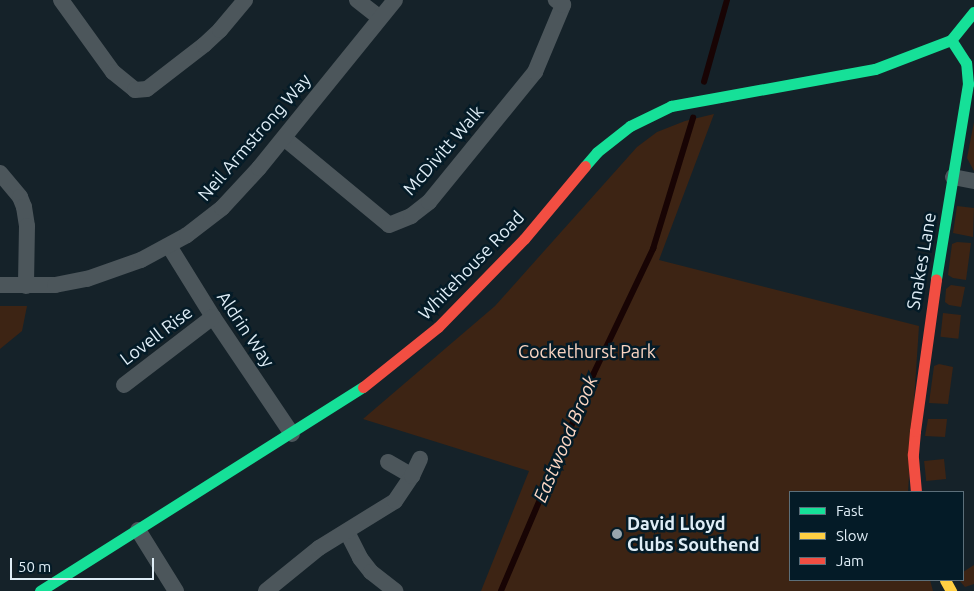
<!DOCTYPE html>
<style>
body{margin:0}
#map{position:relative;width:974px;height:591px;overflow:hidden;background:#152229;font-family:Ubuntu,sans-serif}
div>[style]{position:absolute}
.green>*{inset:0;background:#3d2414;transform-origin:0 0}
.stream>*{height:5.5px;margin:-2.75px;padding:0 2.75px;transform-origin:2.75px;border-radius:2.75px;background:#180404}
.street>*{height:16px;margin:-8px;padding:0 8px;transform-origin:8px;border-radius:8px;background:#4c565b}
.fast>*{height:11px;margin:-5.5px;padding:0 5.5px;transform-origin:5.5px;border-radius:5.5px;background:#16e098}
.slow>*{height:11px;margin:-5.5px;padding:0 5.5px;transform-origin:5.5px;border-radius:5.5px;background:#ffcf43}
.jam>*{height:11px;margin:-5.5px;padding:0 5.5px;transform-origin:5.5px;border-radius:5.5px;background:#f24e42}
.dots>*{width:14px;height:14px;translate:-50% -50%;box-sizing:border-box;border:2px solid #041b27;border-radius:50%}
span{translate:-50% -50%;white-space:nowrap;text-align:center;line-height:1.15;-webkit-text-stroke:5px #041b27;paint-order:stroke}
.street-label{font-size:18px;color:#dfedf6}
.park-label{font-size:18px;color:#fad5c2}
.poi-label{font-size:18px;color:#dfedf6;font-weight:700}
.left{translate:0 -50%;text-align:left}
.water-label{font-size:19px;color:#fbd6c3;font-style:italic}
.legend{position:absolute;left:789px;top:491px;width:175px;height:90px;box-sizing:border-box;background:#041b27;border:1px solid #5c6f7a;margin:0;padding:6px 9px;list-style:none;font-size:15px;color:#dfedf6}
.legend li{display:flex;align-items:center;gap:10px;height:25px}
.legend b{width:25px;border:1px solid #5c6f7a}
.scale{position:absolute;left:10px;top:558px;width:144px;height:22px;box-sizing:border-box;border:2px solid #dfedf6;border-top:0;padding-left:6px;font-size:15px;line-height:18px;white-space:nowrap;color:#dfedf6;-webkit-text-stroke:4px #041b27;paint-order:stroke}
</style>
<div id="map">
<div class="green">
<div style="clip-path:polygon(714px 114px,659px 260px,919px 326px,908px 492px,790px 492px,790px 580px,930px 580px,933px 591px,481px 591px,529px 471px,363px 419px,495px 306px,637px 147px,657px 132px,685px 121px)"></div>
<div style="clip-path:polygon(974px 122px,974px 171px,967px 158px)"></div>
<div style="clip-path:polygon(957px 206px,974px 208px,973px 237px,953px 233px)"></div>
<div style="clip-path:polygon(957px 242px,971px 243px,966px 280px,953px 278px,948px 275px,952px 244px)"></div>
<div style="clip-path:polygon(951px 285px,965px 287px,961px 307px,949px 305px,945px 302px,946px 289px)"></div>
<div style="clip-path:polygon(0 306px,27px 306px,22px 331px,0 349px)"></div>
<div style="left:943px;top:313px;width:18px;height:24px;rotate:6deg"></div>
<div style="clip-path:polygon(939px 364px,953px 367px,948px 404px,929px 403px,934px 366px)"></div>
<div style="clip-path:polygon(928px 419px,947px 419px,945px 437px,925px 436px)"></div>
<div style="left:944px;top:459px;width:20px;height:20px;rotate:84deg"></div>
<div style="clip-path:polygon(974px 565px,974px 584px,965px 587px,959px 580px,963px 580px,963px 572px)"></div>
</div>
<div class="stream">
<div style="left:704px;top:82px;width:85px;rotate:-74.3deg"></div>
<div style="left:501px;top:591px;width:235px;rotate:-66.9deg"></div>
<div style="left:593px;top:375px;width:140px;rotate:-64.5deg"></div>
<div style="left:653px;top:249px;width:137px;rotate:-73deg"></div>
</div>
<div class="street">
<div style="left:61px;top:0;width:89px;rotate:54.2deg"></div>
<div style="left:113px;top:72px;width:28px;rotate:39deg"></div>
<div style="left:135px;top:90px;width:12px;rotate:-5deg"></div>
<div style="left:147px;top:89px;width:72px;rotate:-37.7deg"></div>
<div style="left:204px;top:45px;width:22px;rotate:-43deg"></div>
<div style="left:220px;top:30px;width:39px;rotate:-50deg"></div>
<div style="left:357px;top:0;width:29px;rotate:38deg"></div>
<div style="left:284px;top:138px;width:136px;rotate:39.6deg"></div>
<div style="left:389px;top:225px;width:24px;rotate:-22deg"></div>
<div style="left:411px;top:216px;width:23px;rotate:-38deg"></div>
<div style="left:429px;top:202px;width:168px;rotate:-50.8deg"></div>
<div style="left:535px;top:72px;width:73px;rotate:-67.3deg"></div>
<div style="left:563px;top:5px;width:9px;rotate:-144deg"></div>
<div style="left:0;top:173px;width:31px;rotate:50deg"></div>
<div style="left:20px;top:197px;width:11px;rotate:68deg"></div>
<div style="left:24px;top:207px;width:19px;rotate:81deg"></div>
<div style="left:27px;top:226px;width:60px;rotate:91deg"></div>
<div style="left:953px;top:177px;width:21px;rotate:11deg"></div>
<div style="left:169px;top:246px;width:84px;rotate:58.2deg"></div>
<div style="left:213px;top:317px;width:141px;rotate:56deg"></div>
<div style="left:0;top:285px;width:55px"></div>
<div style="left:55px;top:285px;width:33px;rotate:-11deg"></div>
<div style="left:87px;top:279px;width:57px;rotate:-19.4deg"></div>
<div style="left:141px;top:260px;width:52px;rotate:-28.5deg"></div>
<div style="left:187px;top:235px;width:44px;rotate:-37.6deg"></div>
<div style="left:222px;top:208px;width:54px;rotate:-47.2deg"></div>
<div style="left:259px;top:168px;width:216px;rotate:-51deg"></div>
<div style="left:124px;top:385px;width:112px;rotate:-37.4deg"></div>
<div style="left:388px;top:462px;width:28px;rotate:30deg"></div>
<div style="left:138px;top:530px;width:72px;rotate:58.1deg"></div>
<div style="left:347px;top:532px;width:29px;rotate:63deg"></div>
<div style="left:360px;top:558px;width:18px;rotate:52deg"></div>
<div style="left:371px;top:572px;width:31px;rotate:38deg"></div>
<div style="left:266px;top:591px;width:68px;rotate:-39.1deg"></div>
<div style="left:319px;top:548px;width:89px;rotate:-31.7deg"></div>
<div style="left:395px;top:501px;width:30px;rotate:-56deg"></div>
<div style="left:412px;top:476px;width:19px;rotate:-65deg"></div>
</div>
<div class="fast">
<div style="left:585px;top:166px;width:18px;rotate:-49deg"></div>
<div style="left:597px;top:152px;width:42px;rotate:-38.2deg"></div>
<div style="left:630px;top:126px;width:46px;rotate:-26deg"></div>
<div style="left:671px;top:106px;width:207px;rotate:-10.3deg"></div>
<div style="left:875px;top:69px;width:81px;rotate:-20.9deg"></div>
<div style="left:951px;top:40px;width:36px;rotate:-51deg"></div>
<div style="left:936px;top:279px;width:198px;rotate:-80.7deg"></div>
<div style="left:968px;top:84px;width:21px;rotate:-95deg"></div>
<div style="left:966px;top:63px;width:27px;rotate:-123deg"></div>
<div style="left:40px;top:591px;width:382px;rotate:-32.3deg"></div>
</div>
<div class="slow">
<div style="left:945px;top:580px;width:13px;rotate:61deg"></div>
</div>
<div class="jam">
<div style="left:363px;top:387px;width:96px;rotate:-38.7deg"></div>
<div style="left:438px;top:327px;width:123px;rotate:-45.7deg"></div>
<div style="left:524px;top:239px;width:95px;rotate:-50.1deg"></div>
<div style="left:916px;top:492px;width:38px;rotate:-95deg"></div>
<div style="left:913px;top:454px;width:23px;rotate:-85deg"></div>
<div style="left:915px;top:431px;width:153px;rotate:-82.1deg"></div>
</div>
<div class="dots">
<div style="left:617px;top:534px;background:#98a6ae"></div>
</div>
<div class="street-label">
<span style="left:254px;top:137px;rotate:-49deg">Neil Armstrong Way</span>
<span style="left:443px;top:150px;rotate:-49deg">McDivitt Walk</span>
<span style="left:921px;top:261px;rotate:-80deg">Snakes Lane</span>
<span style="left:471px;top:265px;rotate:-46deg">Whitehouse Road</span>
<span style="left:246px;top:329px;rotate:56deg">Aldrin Way</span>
<span style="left:156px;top:335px;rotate:-37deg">Lovell Rise</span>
</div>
<div class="park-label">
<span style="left:587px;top:351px">Cockethurst Park</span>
</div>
<div class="poi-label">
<span class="left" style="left:627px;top:534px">David Lloyd<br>Clubs Southend</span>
</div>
<div class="water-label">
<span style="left:566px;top:439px;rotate:-67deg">Eastwood Brook</span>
</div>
<ul class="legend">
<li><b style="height:6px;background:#16e098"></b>Fast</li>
<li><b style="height:6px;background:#ffcf43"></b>Slow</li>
<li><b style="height:6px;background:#f24e42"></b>Jam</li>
</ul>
<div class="scale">50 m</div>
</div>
